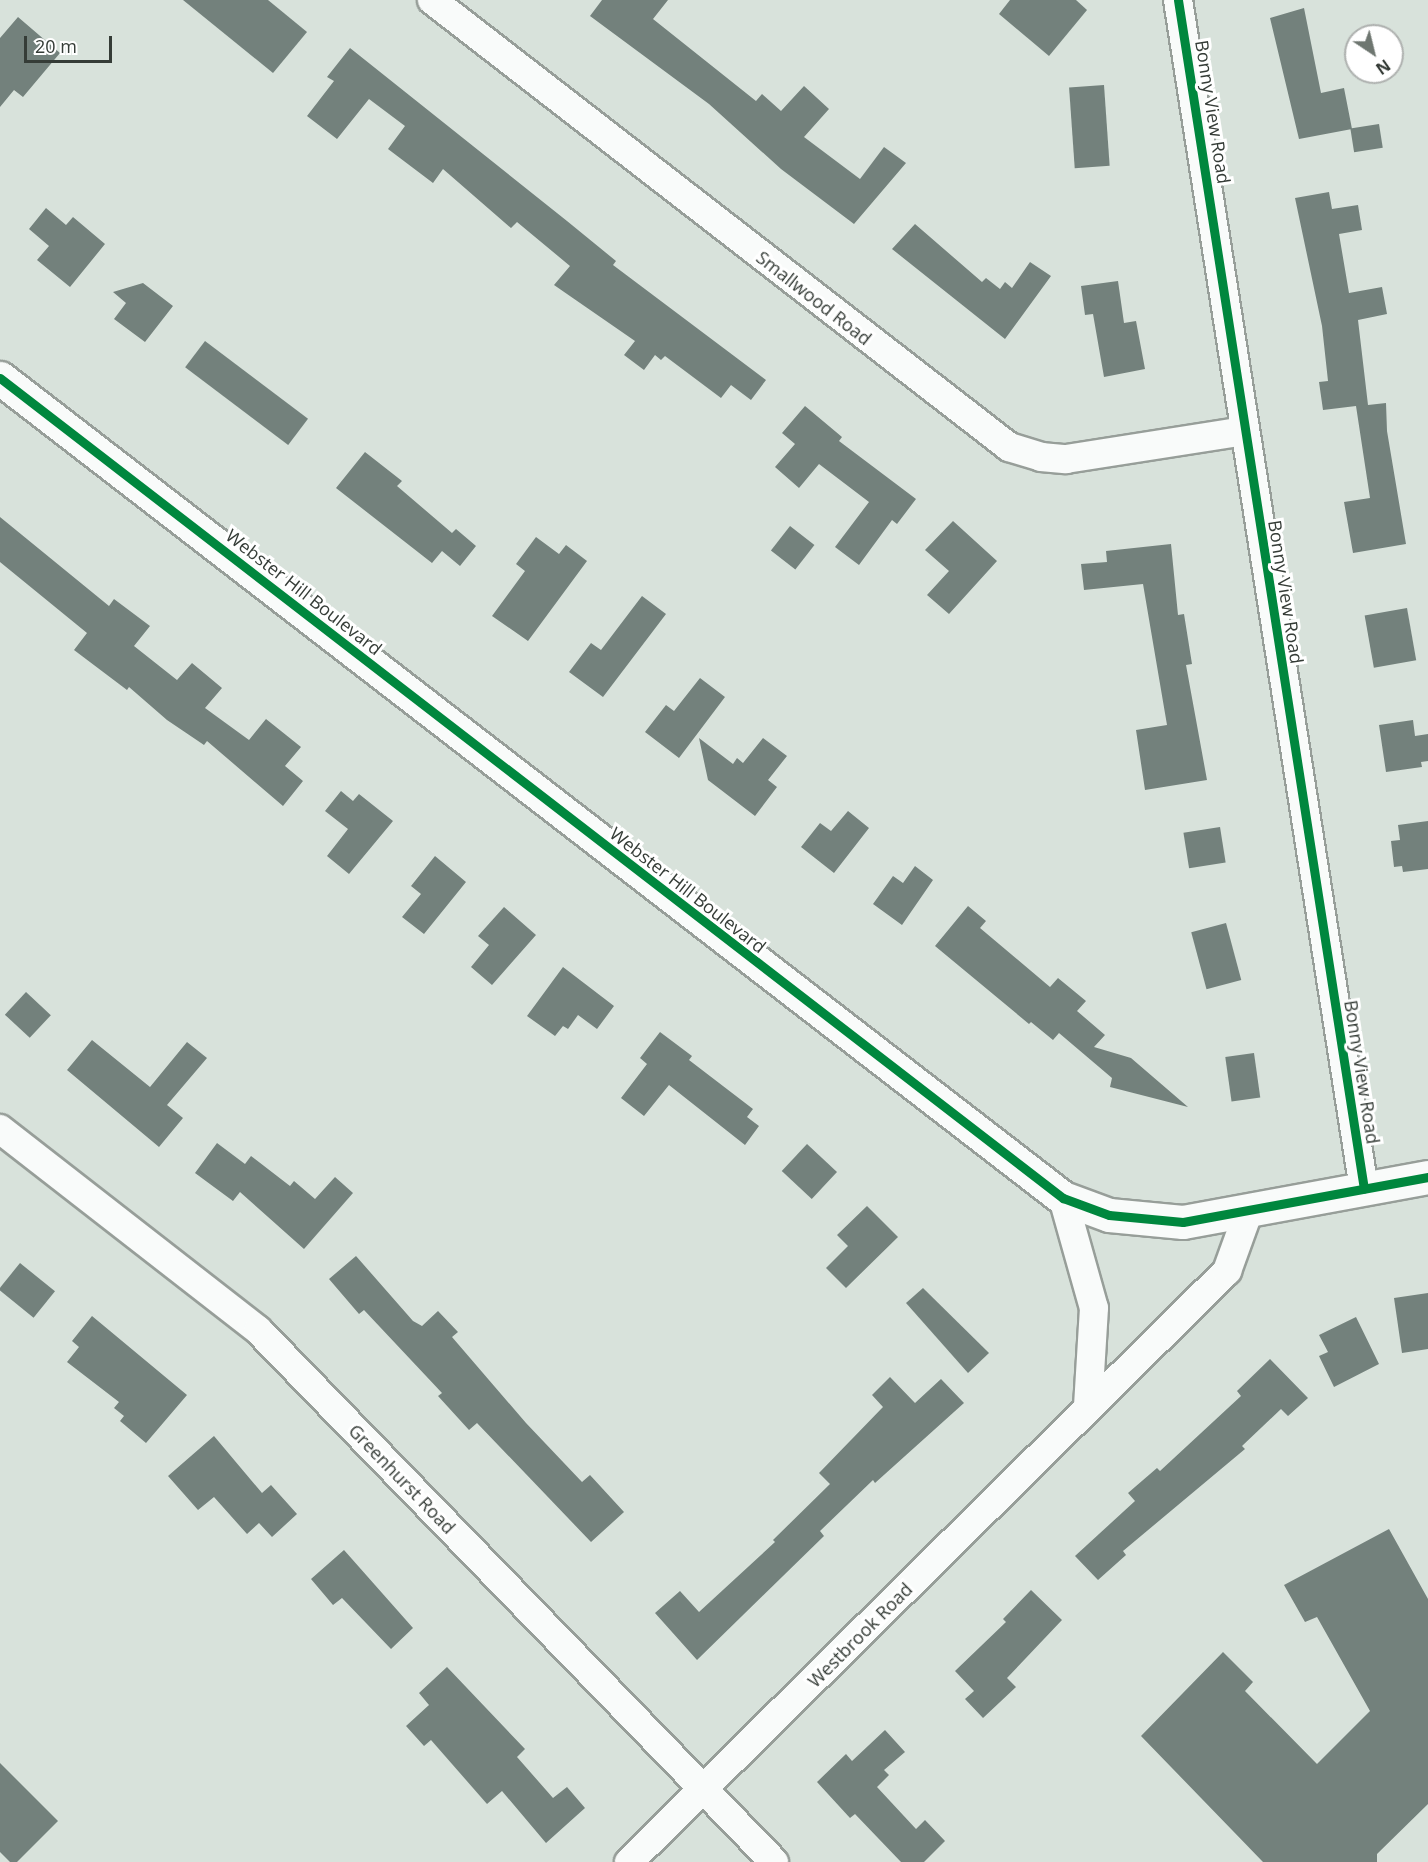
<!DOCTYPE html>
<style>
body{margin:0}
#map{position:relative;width:1428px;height:1862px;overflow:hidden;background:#d8e2db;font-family:"Open Sans",sans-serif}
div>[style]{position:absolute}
.building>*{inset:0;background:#73817c;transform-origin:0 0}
.roads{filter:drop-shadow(2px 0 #979e99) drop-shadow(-2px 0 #979e99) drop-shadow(0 2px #979e99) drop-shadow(0 -2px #979e99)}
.minor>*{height:28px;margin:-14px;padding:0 14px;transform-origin:14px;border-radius:14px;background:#f9fbfa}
.tertiary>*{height:33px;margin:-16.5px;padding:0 16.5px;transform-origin:16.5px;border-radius:16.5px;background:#f9fbfa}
.cycleway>*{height:9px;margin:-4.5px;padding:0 4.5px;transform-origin:4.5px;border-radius:4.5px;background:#00873e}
span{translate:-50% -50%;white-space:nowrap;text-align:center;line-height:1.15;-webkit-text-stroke:6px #fff;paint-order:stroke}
.street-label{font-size:18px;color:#353c37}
.north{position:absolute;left:1344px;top:24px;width:60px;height:60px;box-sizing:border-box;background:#fff;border:2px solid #aeb1af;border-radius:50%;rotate:145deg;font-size:16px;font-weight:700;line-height:24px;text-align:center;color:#353c37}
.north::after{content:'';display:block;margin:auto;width:21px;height:27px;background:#6e7670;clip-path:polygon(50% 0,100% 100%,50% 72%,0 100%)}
.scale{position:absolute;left:24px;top:36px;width:88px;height:27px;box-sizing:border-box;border:3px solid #353c37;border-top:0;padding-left:8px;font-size:18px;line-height:21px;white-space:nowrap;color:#353c37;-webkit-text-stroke:4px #fff;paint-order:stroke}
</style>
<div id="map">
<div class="building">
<div style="clip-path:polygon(183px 0,268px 0,307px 32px,273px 73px)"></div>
<div style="clip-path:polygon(602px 0,668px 0,653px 19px,756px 101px,762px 94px,781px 111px,804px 86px,829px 109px,804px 137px,860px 179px,884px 147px,906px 163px,854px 224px,781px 169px,709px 104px,590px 16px)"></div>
<div style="clip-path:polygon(1010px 0,1076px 0,1087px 10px,1049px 56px,999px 14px)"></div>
<div style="clip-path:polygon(1304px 8px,1321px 93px,1344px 88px,1352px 129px,1299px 139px,1270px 18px)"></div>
<div style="clip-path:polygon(18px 17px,60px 53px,23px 97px,14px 90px,0 107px,0 38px)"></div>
<div style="clip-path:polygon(350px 48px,567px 221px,616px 261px,613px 265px,766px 380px,751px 400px,731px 385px,721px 398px,665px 356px,661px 360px,655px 355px,644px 370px,624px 355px,635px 341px,554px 285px,570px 266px,517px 222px,511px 228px,443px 169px,433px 183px,388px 149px,405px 126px,369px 99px,337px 139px,307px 116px,334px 81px,327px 77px)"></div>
<div style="left:1104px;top:85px;width:81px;height:35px;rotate:86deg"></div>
<div style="left:1379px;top:124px;width:24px;height:29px;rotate:81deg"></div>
<div style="clip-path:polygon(1329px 192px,1332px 209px,1358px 205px,1362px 230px,1339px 234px,1349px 293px,1382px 287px,1387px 314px,1358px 320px,1368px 405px,1386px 403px,1387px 431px,1406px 544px,1353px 553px,1344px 502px,1370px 498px,1356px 406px,1323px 410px,1319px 382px,1328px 381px,1322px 326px,1295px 198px)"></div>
<div style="clip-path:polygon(46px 208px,66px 225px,73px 217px,105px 244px,70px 287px,37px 260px,49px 246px,29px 229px)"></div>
<div style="clip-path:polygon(915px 224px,982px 282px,986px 278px,1000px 289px,1005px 282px,1012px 288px,1030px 262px,1051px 276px,1005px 339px,892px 249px)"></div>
<div style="clip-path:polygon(1118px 281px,1124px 323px,1136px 321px,1145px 369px,1104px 377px,1093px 314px,1085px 315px,1081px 286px)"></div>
<div style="clip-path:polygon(143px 283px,173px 306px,145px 342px,114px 319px,126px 303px,113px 292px)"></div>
<div style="left:205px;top:341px;width:129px;height:33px;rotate:37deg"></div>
<div style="clip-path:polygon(805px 406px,842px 437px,839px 441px,916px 499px,897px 524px,892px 520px,859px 565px,835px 547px,869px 502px,819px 464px,799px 488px,775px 467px,795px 444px,782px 433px)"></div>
<div style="clip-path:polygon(365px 452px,402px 481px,397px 486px,452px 533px,456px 529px,476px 546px,460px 566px,442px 551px,432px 563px,336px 488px)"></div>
<div style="clip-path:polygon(0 517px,109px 606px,114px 599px,150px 626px,134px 646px,177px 680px,192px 663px,222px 688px,205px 708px,249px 740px,266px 719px,301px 747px,285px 766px,303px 781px,283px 806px,207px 741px,204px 745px,167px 720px,129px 687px,127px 690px,74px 650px,87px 633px,0 562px)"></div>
<div style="clip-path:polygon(953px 521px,997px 561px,949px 614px,927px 595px,949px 571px,925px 550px)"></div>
<div style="left:790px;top:526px;width:31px;height:31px;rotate:38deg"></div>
<div style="clip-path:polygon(536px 537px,559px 554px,566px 545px,587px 561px,528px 641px,492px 616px,525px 571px,516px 564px)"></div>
<div style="clip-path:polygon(1171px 544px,1178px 615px,1184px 614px,1192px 664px,1186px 665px,1207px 780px,1145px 790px,1136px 730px,1167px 725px,1143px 584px,1084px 590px,1081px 564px,1107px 562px,1106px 551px)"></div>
<div style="clip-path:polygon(642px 596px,666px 614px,603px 697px,569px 672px,591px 643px,601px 650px)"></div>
<div style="left:1407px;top:608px;width:53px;height:43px;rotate:80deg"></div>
<div style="clip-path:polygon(700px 678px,725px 697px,679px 758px,645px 732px,666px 705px,674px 711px)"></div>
<div style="clip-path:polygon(1413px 720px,1415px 736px,1428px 734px,1428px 761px,1421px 762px,1422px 767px,1386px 772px,1379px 725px)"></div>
<div style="clip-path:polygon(699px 738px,733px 764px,737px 758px,743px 763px,763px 738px,787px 756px,768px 780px,777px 787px,755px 816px,708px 780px)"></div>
<div style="clip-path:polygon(341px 791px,353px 801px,359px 794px,393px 821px,349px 874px,327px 856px,348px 829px,325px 811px)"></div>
<div style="clip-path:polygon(848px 811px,869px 828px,834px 873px,801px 847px,820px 823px,831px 831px)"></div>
<div style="clip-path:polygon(1428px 821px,1428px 869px,1403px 872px,1402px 866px,1394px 867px,1391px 841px,1400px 840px,1398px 825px)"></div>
<div style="left:1220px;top:827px;width:36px;height:37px;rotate:81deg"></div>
<div style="clip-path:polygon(435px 856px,466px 882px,424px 934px,402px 917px,421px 894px,411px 886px)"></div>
<div style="clip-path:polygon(915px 866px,933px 880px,902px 925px,873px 904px,893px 876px,903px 883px)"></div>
<div style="clip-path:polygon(968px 906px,986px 921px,980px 928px,1050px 987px,1058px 978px,1086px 1001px,1077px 1011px,1105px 1035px,1094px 1047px,1131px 1058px,1188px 1107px,1110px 1087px,1112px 1078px,1059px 1033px,1053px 1040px,1031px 1022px,1029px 1024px,935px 946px)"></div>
<div style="clip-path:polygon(504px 907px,536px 935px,492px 985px,471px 967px,489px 945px,478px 936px)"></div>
<div style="left:1226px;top:923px;width:59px;height:36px;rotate:75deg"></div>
<div style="clip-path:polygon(563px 967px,614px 1006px,597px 1029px,578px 1015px,568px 1029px,563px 1026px,555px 1036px,527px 1016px)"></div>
<div style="left:26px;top:992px;width:34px;height:31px;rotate:43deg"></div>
<div style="clip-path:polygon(660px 1032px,692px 1056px,689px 1060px,753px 1109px,747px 1117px,759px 1126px,745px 1145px,669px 1085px,644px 1116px,621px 1098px,647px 1064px,640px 1058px)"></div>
<div style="clip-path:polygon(92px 1040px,150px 1087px,187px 1042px,207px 1058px,167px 1105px,183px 1118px,159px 1147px,67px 1070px)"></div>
<div style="left:1254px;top:1053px;width:45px;height:29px;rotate:82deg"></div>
<div style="clip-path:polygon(217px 1143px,245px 1164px,251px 1156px,290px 1186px,294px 1181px,315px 1199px,335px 1177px,353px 1193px,304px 1249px,240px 1192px,233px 1201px,195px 1173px)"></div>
<div style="left:807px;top:1144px;width:41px;height:37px;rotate:43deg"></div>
<div style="clip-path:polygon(867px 1206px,898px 1237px,846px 1288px,826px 1268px,848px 1246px,837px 1235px)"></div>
<div style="clip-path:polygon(356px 1256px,413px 1321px,422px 1326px,438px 1311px,458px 1332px,452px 1337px,526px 1423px,582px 1482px,590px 1475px,624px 1512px,591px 1542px,477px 1423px,469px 1430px,438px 1396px,442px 1393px,364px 1310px,359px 1314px,329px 1279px)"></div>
<div style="left:20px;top:1263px;width:45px;height:34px;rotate:39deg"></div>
<div style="clip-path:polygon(923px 1288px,989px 1353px,968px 1373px,906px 1303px)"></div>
<div style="clip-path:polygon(1428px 1293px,1428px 1349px,1402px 1353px,1394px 1298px)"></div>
<div style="clip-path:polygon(92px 1316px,187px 1395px,146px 1443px,120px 1421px,124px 1416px,114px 1408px,119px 1402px,67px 1362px,79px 1347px,72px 1341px)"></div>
<div style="clip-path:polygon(1356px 1317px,1379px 1364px,1334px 1387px,1319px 1356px,1328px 1352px,1319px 1335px)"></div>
<div style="clip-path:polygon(1270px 1359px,1308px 1398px,1288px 1416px,1281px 1409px,1242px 1446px,1245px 1449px,1123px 1551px,1126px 1555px,1098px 1580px,1075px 1556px,1135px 1501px,1128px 1493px,1157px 1468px,1160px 1471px,1241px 1396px,1237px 1391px)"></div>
<div style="clip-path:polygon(890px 1377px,915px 1403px,941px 1379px,964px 1403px,875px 1483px,873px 1480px,820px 1531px,824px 1536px,697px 1660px,655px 1613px,680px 1591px,699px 1612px,775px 1542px,773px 1540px,830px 1484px,819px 1473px,883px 1407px,872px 1395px)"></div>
<div style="clip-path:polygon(214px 1436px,262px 1493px,271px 1485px,297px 1514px,272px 1537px,259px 1523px,247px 1534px,214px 1497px,198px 1510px,168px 1476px)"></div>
<div style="clip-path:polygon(1389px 1529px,1428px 1599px,1428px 1804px,1377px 1854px,1377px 1862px,1263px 1862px,1141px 1736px,1223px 1652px,1253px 1682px,1245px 1691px,1317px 1764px,1370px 1711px,1317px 1617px,1305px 1622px,1284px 1585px)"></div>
<div style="clip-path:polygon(344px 1550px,413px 1628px,391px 1649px,342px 1598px,333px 1605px,311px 1579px)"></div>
<div style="clip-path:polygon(1031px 1590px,1062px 1620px,1007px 1678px,1016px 1687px,983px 1718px,965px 1699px,974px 1691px,955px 1671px,1006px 1622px,1003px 1619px)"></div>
<div style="clip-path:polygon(447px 1667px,525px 1749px,517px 1757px,553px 1798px,567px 1787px,585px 1808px,546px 1843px,502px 1791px,487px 1804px,431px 1740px,424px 1746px,406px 1726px,429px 1705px,419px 1693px)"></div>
<div style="clip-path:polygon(885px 1730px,905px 1752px,884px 1770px,889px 1775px,877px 1787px,916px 1829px,925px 1820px,945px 1841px,924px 1862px,901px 1862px,855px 1814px,850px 1818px,817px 1782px,846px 1754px,852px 1761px)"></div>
<div style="clip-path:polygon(0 1763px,58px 1821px,17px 1862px,10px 1862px,0 1852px)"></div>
</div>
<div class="roads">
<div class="minor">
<div style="left:432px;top:0;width:730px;rotate:37.76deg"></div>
<div style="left:1009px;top:447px;width:34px;rotate:17deg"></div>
<div style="left:1041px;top:457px;width:25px;rotate:5deg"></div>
<div style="left:1066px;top:459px;width:180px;rotate:-8.9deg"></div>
<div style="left:1178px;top:0;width:1203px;rotate:81.11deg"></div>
<div style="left:0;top:1129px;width:327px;rotate:37.9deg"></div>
<div style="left:258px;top:1330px;width:741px;rotate:45.87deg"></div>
<div style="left:1063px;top:1198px;width:114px;rotate:74.3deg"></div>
<div style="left:1094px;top:1308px;width:97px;rotate:93.5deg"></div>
<div style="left:629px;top:1862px;width:841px;rotate:-44.66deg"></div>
<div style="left:1227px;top:1271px;width:62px;rotate:-70.1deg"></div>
</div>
<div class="tertiary">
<div style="left:0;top:378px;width:1343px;rotate:37.65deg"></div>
<div style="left:1063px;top:1198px;width:49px;rotate:20.3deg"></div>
<div style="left:1109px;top:1215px;width:74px;rotate:5.4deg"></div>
<div style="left:1183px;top:1222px;width:249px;rotate:-10.4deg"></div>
</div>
</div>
<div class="cycleway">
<div style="left:1178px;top:0;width:1203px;rotate:81.11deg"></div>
<div style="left:0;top:378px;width:1343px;rotate:37.65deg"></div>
<div style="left:1063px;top:1198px;width:49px;rotate:20.3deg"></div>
<div style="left:1109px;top:1215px;width:74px;rotate:5.4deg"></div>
<div style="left:1183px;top:1222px;width:249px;rotate:-10.4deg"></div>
</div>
<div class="street-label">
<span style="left:1213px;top:112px;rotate:81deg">Bonny View Road</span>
<span style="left:814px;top:298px;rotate:38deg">Smallwood Road</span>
<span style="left:304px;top:592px;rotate:38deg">Webster Hill Boulevard</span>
<span style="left:1286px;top:592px;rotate:81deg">Bonny View Road</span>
<span style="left:688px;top:890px;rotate:38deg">Webster Hill Boulevard</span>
<span style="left:1362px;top:1072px;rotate:81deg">Bonny View Road</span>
<span style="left:402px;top:1479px;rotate:46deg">Greenhurst Road</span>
<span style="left:860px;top:1635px;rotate:-45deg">Westbrook Road</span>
</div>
<div class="north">N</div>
<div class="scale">20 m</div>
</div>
